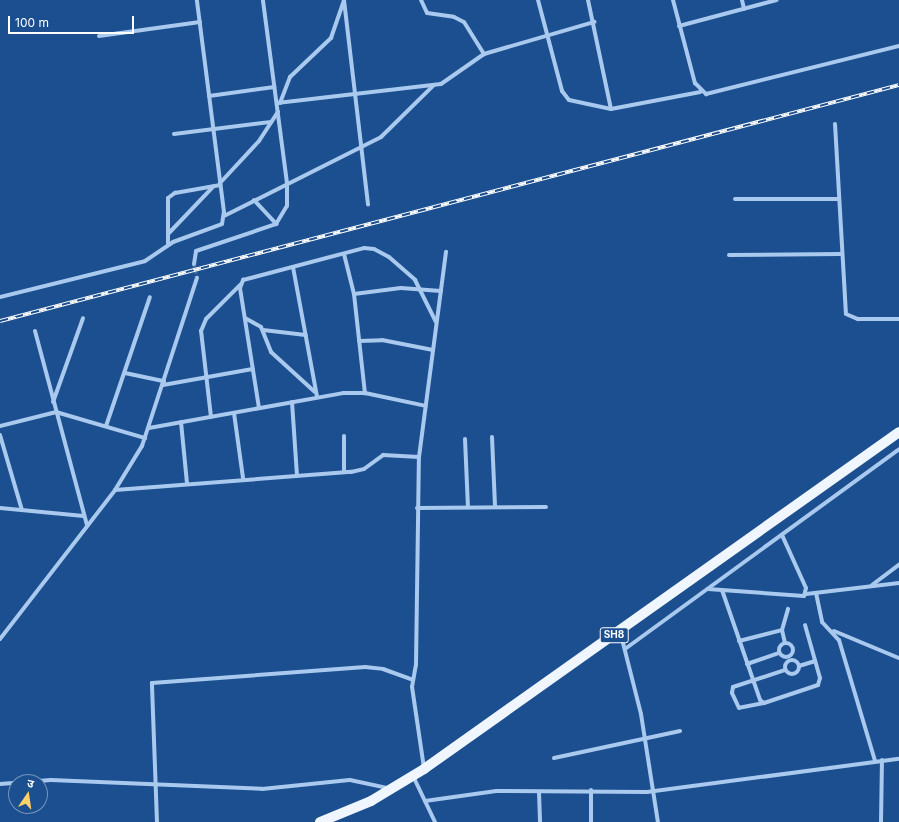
<!DOCTYPE html>
<meta charset="utf-8">
<style>
body{margin:0}
#map{position:relative;width:899px;height:822px;overflow:hidden;background:#1b4f8f;font-family:Inter,"Noto Sans Devanagari",sans-serif}
div>[style]{position:absolute}
.minor-tunnel>*{height:4px;margin-top:-2px;transform-origin:0;background:repeating-linear-gradient(90deg,#3d69a0 0 4px,transparent 0 6px)}
.minor>*{height:4px;margin:-2px;padding:0 2px;transform-origin:2px;border-radius:2px;background:#a9c9ee}
.minor>.ring{margin:-2px;padding:0;box-sizing:content-box;background:none;border:4px solid #a9c9ee;border-radius:50%}
.primary>*{height:10px;margin:-5px;padding:0 5px;transform-origin:5px;border-radius:5px;background:#f0f6ff}
.rail>*{height:4px;margin-top:-2px;transform-origin:0;background:repeating-linear-gradient(90deg,#1b4f8f 0 8px,#fff 0 16px);box-sizing:border-box;border-block:1px solid #fff}
span{translate:-50% -50%;white-space:nowrap;text-align:center;line-height:1.15;-webkit-text-stroke:3.5px #1b4f8f;paint-order:stroke}
.shield-label span{padding:1px 3px;background:#1b4f8f;border:1px solid;border-radius:3px;-webkit-text-stroke-width:0}
.shield-label{font-size:10px;color:#fff;font-weight:700}
.north{position:absolute;left:8px;top:774px;width:40px;height:40px;box-sizing:border-box;background:#1b4f8f;border:1px solid #7695bc;border-radius:50%;rotate:13deg;font-size:11px;font-weight:700;line-height:16px;text-align:center;color:#fff}
.north::after{content:'';display:block;margin:auto;width:14px;height:18px;background:#ffd166;clip-path:polygon(50% 0,100% 100%,50% 72%,0 100%)}
.scale{position:absolute;left:8px;top:16px;width:126px;height:18px;box-sizing:border-box;border:2px solid #fff;border-top:0;padding-left:5px;font-size:12px;line-height:14px;white-space:nowrap;color:#fff;-webkit-text-stroke:3px #1b4f8f;paint-order:stroke}
</style>
<div id="map">
<div class="minor-tunnel">
<div style="left:194px;top:264px;width:14px;rotate:78deg"></div>
</div>
<div class="minor">
<div style="left:344px;top:0;width:206px;rotate:83.3deg"></div>
<div style="left:421px;top:0;width:14px;rotate:65deg"></div>
<div style="left:427px;top:13px;width:27px;rotate:8deg"></div>
<div style="left:454px;top:17px;width:11px;rotate:27deg"></div>
<div style="left:464px;top:22px;width:38px;rotate:58deg"></div>
<div style="left:538px;top:0;width:94px;rotate:75.2deg"></div>
<div style="left:562px;top:91px;width:11px;rotate:52deg"></div>
<div style="left:569px;top:100px;width:43px;rotate:12.1deg"></div>
<div style="left:611px;top:109px;width:91px;rotate:-10.8deg"></div>
<div style="left:588px;top:0;width:111px;rotate:78.1deg"></div>
<div style="left:673px;top:0;width:86px;rotate:75.2deg"></div>
<div style="left:695px;top:83px;width:16px;rotate:45deg"></div>
<div style="left:706px;top:94px;width:199px;rotate:-14deg"></div>
<div style="left:742px;top:0;width:9px;rotate:77deg"></div>
<div style="left:679px;top:26px;width:101px;rotate:-14.9deg"></div>
<div style="left:99px;top:36px;width:102px;rotate:-7.9deg"></div>
<div style="left:209px;top:96px;width:66px;rotate:-7.9deg"></div>
<div style="left:277px;top:103px;width:165px;rotate:-6.6deg"></div>
<div style="left:441px;top:84px;width:52px;rotate:-34.9deg"></div>
<div style="left:484px;top:54px;width:115px;rotate:-16.2deg"></div>
<div style="left:280px;top:103px;width:28px;rotate:-69deg"></div>
<div style="left:290px;top:77px;width:57px;rotate:-43.6deg"></div>
<div style="left:331px;top:38px;width:39px;rotate:-71deg"></div>
<div style="left:835px;top:124px;width:190px;rotate:86.7deg"></div>
<div style="left:846px;top:314px;width:13px;rotate:23deg"></div>
<div style="left:858px;top:319px;width:41px"></div>
<div style="left:174px;top:134px;width:98px;rotate:-7.1deg"></div>
<div style="left:220px;top:183px;width:57px;rotate:-47.1deg"></div>
<div style="left:259px;top:141px;width:35px;rotate:-57deg"></div>
<div style="left:735px;top:199px;width:104px"></div>
<div style="left:254px;top:200px;width:33px;rotate:47deg"></div>
<div style="left:224px;top:216px;width:176px;rotate:-26.7deg"></div>
<div style="left:381px;top:137px;width:74px;rotate:-44.5deg"></div>
<div style="left:169px;top:233px;width:64px;rotate:-46.3deg"></div>
<div style="left:168px;top:245px;width:47px;rotate:-90deg"></div>
<div style="left:168px;top:198px;width:9px;rotate:-36deg"></div>
<div style="left:175px;top:193px;width:46px;rotate:-10.1deg"></div>
<div style="left:344px;top:254px;width:41px;rotate:76deg"></div>
<div style="left:354px;top:294px;width:100px;rotate:83.7deg"></div>
<div style="left:729px;top:255px;width:112px;rotate:-0.5deg"></div>
<div style="left:194px;top:264px;width:13px;rotate:-81deg"></div>
<div style="left:196px;top:251px;width:84px;rotate:-18.6deg"></div>
<div style="left:276px;top:224px;width:21px;rotate:-59deg"></div>
<div style="left:287px;top:206px;width:23px;rotate:-90deg"></div>
<div style="left:287px;top:183px;width:185px;rotate:-97.5deg"></div>
<div style="left:293px;top:267px;width:132px;rotate:79.5deg"></div>
<div style="left:354px;top:294px;width:47px;rotate:-7.3deg"></div>
<div style="left:401px;top:288px;width:40px;rotate:4.3deg"></div>
<div style="left:0;top:297px;width:149px;rotate:-13.9deg"></div>
<div style="left:145px;top:261px;width:34px;rotate:-34deg"></div>
<div style="left:173px;top:242px;width:52px;rotate:-20.2deg"></div>
<div style="left:222px;top:224px;width:12px;rotate:-81deg"></div>
<div style="left:224px;top:212px;width:214px;rotate:-97.3deg"></div>
<div style="left:245px;top:318px;width:18px;rotate:29deg"></div>
<div style="left:261px;top:327px;width:27px;rotate:68deg"></div>
<div style="left:271px;top:352px;width:59px;rotate:42.3deg"></div>
<div style="left:263px;top:330px;width:43px;rotate:6.6deg"></div>
<div style="left:35px;top:331px;width:201px;rotate:75deg"></div>
<div style="left:359px;top:341px;width:23px;rotate:-2deg"></div>
<div style="left:382px;top:340px;width:52px;rotate:11.1deg"></div>
<div style="left:125px;top:373px;width:40px;rotate:12deg"></div>
<div style="left:163px;top:385px;width:91px;rotate:-10.1deg"></div>
<div style="left:53px;top:402px;width:89px;rotate:-70.3deg"></div>
<div style="left:292px;top:402px;width:73px;rotate:86.1deg"></div>
<div style="left:259px;top:408px;width:121px;rotate:-99deg"></div>
<div style="left:240px;top:288px;width:9px;rotate:-69deg"></div>
<div style="left:243px;top:280px;width:125px;rotate:-14.8deg"></div>
<div style="left:364px;top:248px;width:10px;rotate:6deg"></div>
<div style="left:374px;top:249px;width:17px;rotate:28deg"></div>
<div style="left:389px;top:257px;width:35px;rotate:41deg"></div>
<div style="left:415px;top:280px;width:47px;rotate:63.4deg"></div>
<div style="left:234px;top:413px;width:66px;rotate:82.1deg"></div>
<div style="left:211px;top:417px;width:87px;rotate:-96.6deg"></div>
<div style="left:201px;top:331px;width:13px;rotate:-67deg"></div>
<div style="left:206px;top:319px;width:49px;rotate:-45deg"></div>
<div style="left:181px;top:422px;width:61px;rotate:84.4deg"></div>
<div style="left:0;top:426px;width:58px;rotate:-14deg"></div>
<div style="left:56px;top:412px;width:93px;rotate:16.3deg"></div>
<div style="left:106px;top:426px;width:136px;rotate:-71.2deg"></div>
<div style="left:149px;top:428px;width:197px;rotate:-10.2deg"></div>
<div style="left:343px;top:393px;width:22px"></div>
<div style="left:365px;top:393px;width:62px;rotate:12deg"></div>
<div style="left:0;top:435px;width:78px;rotate:73.7deg"></div>
<div style="left:492px;top:437px;width:69px;rotate:87.5deg"></div>
<div style="left:465px;top:439px;width:68px;rotate:87.5deg"></div>
<div style="left:344px;top:472px;width:36px;rotate:-90deg"></div>
<div style="left:115px;top:490px;width:237px;rotate:-4.4deg"></div>
<div style="left:351px;top:472px;width:13px;rotate:-13deg"></div>
<div style="left:364px;top:469px;width:24px;rotate:-36deg"></div>
<div style="left:383px;top:455px;width:36px;rotate:3deg"></div>
<div style="left:0;top:508px;width:84px;rotate:5.4deg"></div>
<div style="left:417px;top:508px;width:129px;rotate:-0.4deg"></div>
<div style="left:872px;top:585px;width:34px;rotate:-37deg"></div>
<div style="left:708px;top:589px;width:96px;rotate:4.2deg"></div>
<div style="left:804px;top:596px;width:8px;rotate:-76deg"></div>
<div style="left:806px;top:588px;width:58px;rotate:-114.4deg"></div>
<div style="left:722px;top:590px;width:116px;rotate:70.9deg"></div>
<div style="left:760px;top:700px;width:5px;rotate:37deg"></div>
<div style="left:764px;top:703px;width:57px;rotate:-18.4deg"></div>
<div style="left:818px;top:685px;width:7px;rotate:-74deg"></div>
<div style="left:820px;top:678px;width:55px;rotate:-105.8deg"></div>
<div style="left:816px;top:593px;width:30px;rotate:78deg"></div>
<div style="left:822px;top:622px;width:25px;rotate:47deg"></div>
<div style="left:839px;top:640px;width:126px;rotate:73.4deg"></div>
<div style="left:806px;top:594px;width:94px;rotate:-6.7deg"></div>
<div style="left:620px;top:631px;width:86px;rotate:75.8deg"></div>
<div style="left:641px;top:714px;width:109px;rotate:81.1deg"></div>
<div style="left:834px;top:631px;width:70px;rotate:22.6deg"></div>
<div style="left:0;top:639px;width:188px;rotate:-52.3deg"></div>
<div style="left:115px;top:490px;width:52px;rotate:-58.5deg"></div>
<div style="left:142px;top:446px;width:177px;rotate:-71.9deg"></div>
<div style="left:739px;top:641px;width:44px;rotate:-14.3deg"></div>
<div class="ring" style="left:779px;top:643px;width:10px;height:10px"></div>
<div style="left:785px;top:643px;width:13px;rotate:-103deg"></div>
<div style="left:782px;top:630px;width:22px;rotate:-74deg"></div>
<div style="left:625px;top:649px;width:339px;rotate:-36.1deg"></div>
<div class="ring" style="left:785px;top:660px;width:10px;height:10px"></div>
<div style="left:747px;top:664px;width:34px;rotate:-19deg"></div>
<div style="left:799px;top:666px;width:17px;rotate:-17deg"></div>
<div style="left:764px;top:703px;width:25px;rotate:169deg"></div>
<div style="left:739px;top:708px;width:17px;rotate:-115deg"></div>
<div style="left:732px;top:693px;width:6px;rotate:-81deg"></div>
<div style="left:733px;top:687px;width:55px;rotate:-18.1deg"></div>
<div style="left:554px;top:758px;width:129px;rotate:-12.1deg"></div>
<div style="left:424px;top:768px;width:82px;rotate:-98.4deg"></div>
<div style="left:412px;top:687px;width:22px;rotate:-80deg"></div>
<div style="left:416px;top:665px;width:208px;rotate:-89.2deg"></div>
<div style="left:419px;top:457px;width:207px;rotate:-82.5deg"></div>
<div style="left:413px;top:776px;width:51px;rotate:64.4deg"></div>
<div style="left:0;top:784px;width:51px;rotate:-4.5deg"></div>
<div style="left:51px;top:780px;width:211px;rotate:2.4deg"></div>
<div style="left:262px;top:789px;width:88px;rotate:-5.8deg"></div>
<div style="left:350px;top:780px;width:39px;rotate:12deg"></div>
<div style="left:591px;top:790px;width:32px;rotate:90deg"></div>
<div style="left:539px;top:792px;width:30px;rotate:88deg"></div>
<div style="left:425px;top:801px;width:72px;rotate:-8deg"></div>
<div style="left:496px;top:791px;width:151px;rotate:0.4deg"></div>
<div style="left:647px;top:792px;width:254px;rotate:-7.5deg"></div>
<div style="left:157px;top:822px;width:139px;rotate:-92.1deg"></div>
<div style="left:152px;top:683px;width:214px;rotate:-4.3deg"></div>
<div style="left:365px;top:667px;width:18px;rotate:6deg"></div>
<div style="left:383px;top:669px;width:32px;rotate:20deg"></div>
<div style="left:881px;top:822px;width:62px;rotate:-89.1deg"></div>
</div>
<div class="primary">
<div style="left:320px;top:822px;width:55px;rotate:-22.4deg"></div>
<div style="left:371px;top:801px;width:62px;rotate:-31.1deg"></div>
<div style="left:424px;top:769px;width:582px;rotate:-35.35deg"></div>
</div>
<div class="rail">
<div style="left:0;top:321px;width:929px;rotate:-14.71deg"></div>
</div>
<div class="shield-label">
<span style="left:614px;top:635px">SH8</span>
</div>
<div class="north">उ</div>
<div class="scale">100 m</div>
</div>
